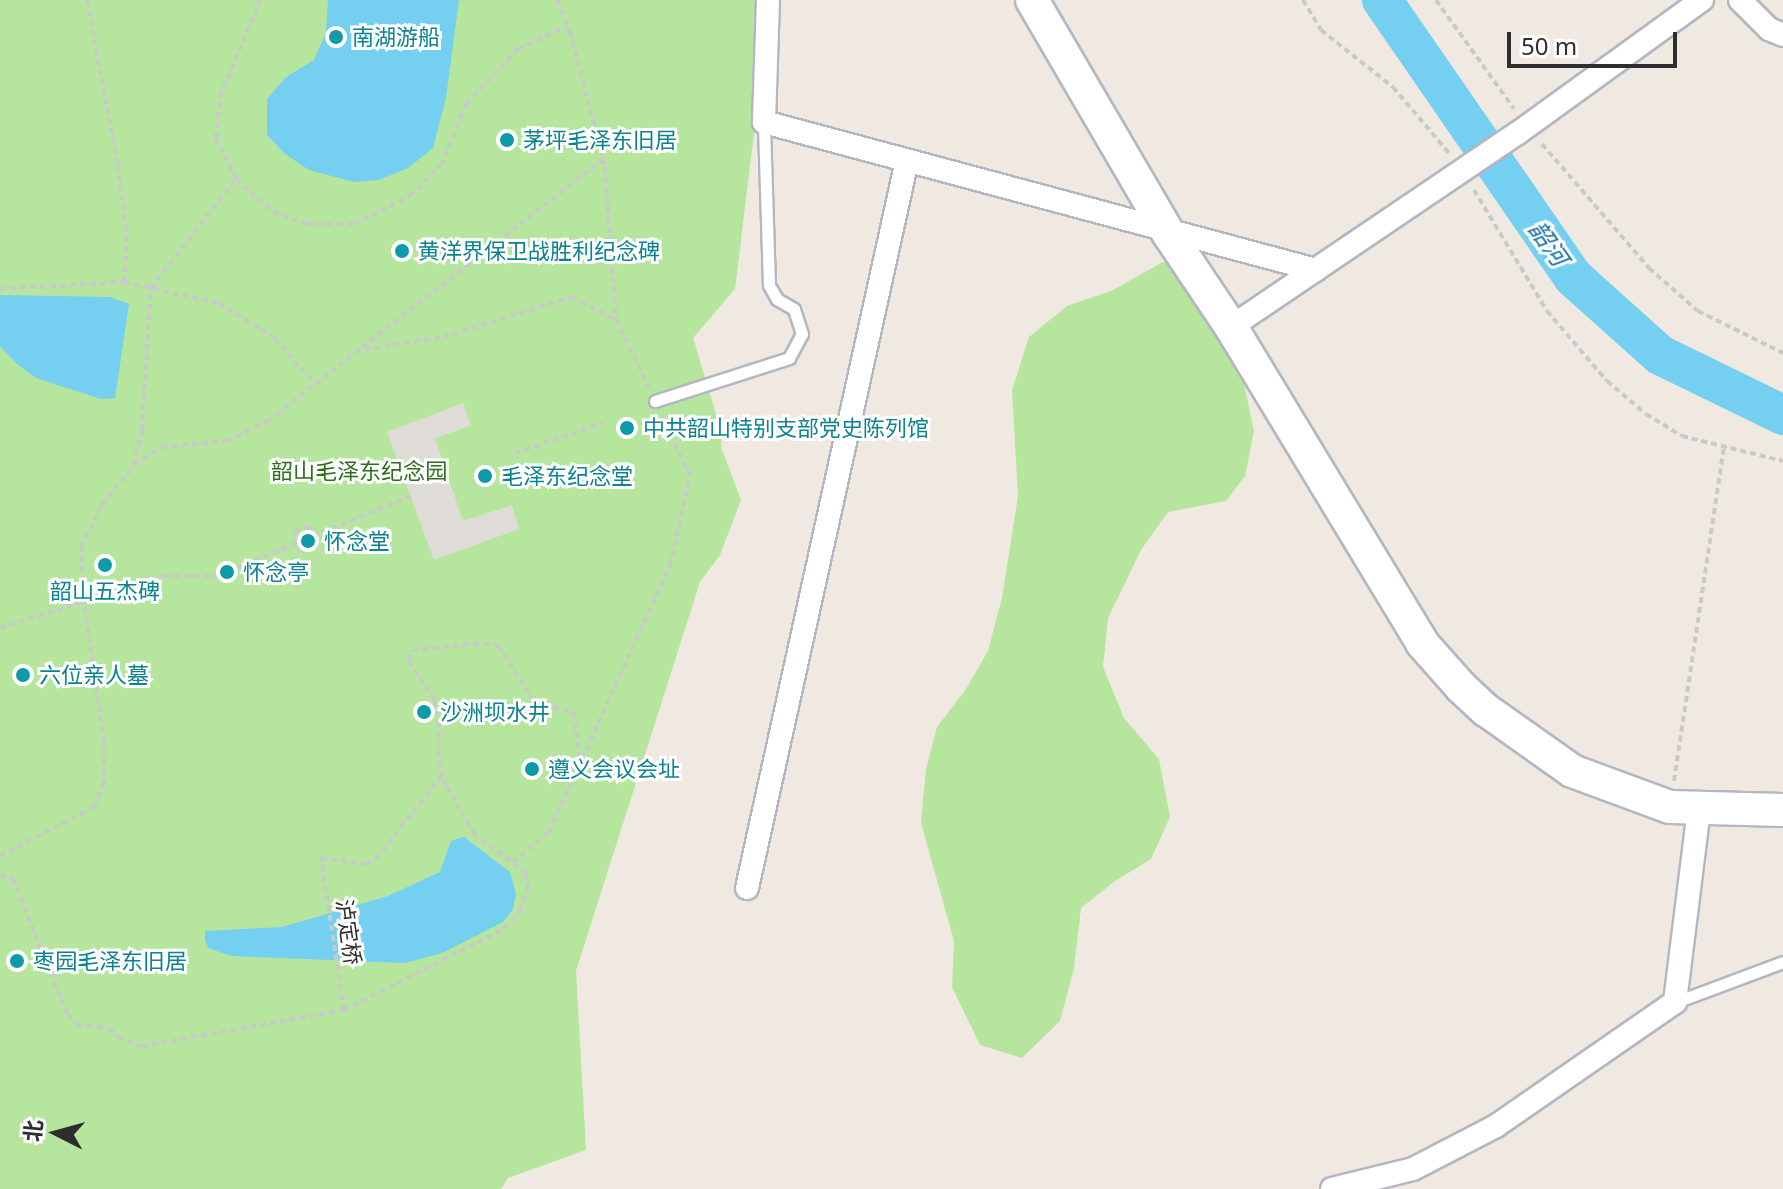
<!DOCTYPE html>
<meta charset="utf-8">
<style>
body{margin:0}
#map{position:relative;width:1783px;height:1189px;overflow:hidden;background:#efe9e1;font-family:"Noto Sans","Noto Sans SC",sans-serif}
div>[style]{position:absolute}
.green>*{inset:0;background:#b6e59e}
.plaza>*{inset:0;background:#dfdcd8}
.water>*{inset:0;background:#75cff0}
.river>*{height:40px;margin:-20px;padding:0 20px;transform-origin:20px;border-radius:20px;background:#75cff0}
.path>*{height:4px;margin-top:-2px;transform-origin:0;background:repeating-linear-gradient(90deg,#c9c9c9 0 6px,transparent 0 10px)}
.roads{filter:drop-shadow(2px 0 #b4b7c1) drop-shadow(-2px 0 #b4b7c1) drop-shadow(0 2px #b4b7c1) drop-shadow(0 -2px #b4b7c1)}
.service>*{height:11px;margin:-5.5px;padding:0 5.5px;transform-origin:5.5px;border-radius:5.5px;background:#fff}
.minor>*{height:22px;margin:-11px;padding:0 11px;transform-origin:11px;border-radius:11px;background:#fff}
.secondary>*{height:32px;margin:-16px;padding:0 16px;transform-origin:16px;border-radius:16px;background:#fff}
.dots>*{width:22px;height:22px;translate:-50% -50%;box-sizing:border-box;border:4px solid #fff;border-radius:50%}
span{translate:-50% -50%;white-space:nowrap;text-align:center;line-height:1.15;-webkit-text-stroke:6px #fff;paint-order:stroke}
.culture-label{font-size:22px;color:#0d838f}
.left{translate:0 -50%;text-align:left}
.park-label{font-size:22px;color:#2c6e1b}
.street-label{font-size:22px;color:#2e2e2e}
.water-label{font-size:24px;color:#0d6fa3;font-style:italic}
.north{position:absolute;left:16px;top:1093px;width:80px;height:80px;-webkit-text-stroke:6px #fff;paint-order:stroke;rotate:276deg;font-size:22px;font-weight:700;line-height:32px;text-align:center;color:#2e2e2e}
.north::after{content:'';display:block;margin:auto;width:28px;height:36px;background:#2e2e2e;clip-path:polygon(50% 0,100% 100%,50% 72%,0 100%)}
.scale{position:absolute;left:1507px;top:32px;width:170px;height:36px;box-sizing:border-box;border:4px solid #2e2e2e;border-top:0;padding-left:10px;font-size:24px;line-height:28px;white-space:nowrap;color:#2e2e2e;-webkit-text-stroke:6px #fff;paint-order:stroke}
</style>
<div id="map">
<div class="green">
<div style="clip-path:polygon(0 0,759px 0,759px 93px,735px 289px,693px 338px,722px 434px,721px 447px,741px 500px,720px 555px,700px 582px,576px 971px,586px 1150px,508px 1178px,501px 1189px,0 1189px)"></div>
<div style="clip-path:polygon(1163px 262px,1182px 273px,1244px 384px,1254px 431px,1245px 476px,1226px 501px,1168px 512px,1141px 550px,1108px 618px,1103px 667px,1124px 718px,1159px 759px,1170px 817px,1151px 859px,1115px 881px,1081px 908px,1074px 968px,1060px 1021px,1022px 1058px,980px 1045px,952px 987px,954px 941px,921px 823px,926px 769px,937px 727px,966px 689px,988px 651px,1002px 598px,1018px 496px,1012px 390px,1029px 337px,1067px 306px,1111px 291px)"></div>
</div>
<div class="plaza">
<div style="clip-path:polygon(463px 403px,471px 426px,435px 438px,463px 521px,512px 505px,519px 529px,434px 560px,387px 432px)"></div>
</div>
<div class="water">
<div style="clip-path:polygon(328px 0,459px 0,446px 98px,433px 148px,408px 168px,379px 180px,354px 182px,309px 170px,285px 154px,267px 135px,267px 99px,286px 77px,314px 60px,326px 32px)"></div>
<div style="clip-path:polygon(0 295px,110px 297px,129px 304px,115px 398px,101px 399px,36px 378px,17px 364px,0 346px)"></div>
<div style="clip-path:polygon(464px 837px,510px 872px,516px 894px,513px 909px,503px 922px,442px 953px,405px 963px,231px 956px,208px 948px,205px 940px,205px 931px,282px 927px,388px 896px,440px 872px,451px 841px)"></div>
</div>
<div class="river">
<div style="left:1382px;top:0;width:336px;rotate:55.4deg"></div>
<div style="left:1573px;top:277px;width:117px;rotate:41.9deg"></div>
<div style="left:1660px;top:355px;width:137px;rotate:26deg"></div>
</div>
<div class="path">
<div style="left:87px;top:0;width:168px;rotate:79.4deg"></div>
<div style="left:118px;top:165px;width:72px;rotate:82.8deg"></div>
<div style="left:127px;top:236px;width:46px;rotate:93.7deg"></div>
<div style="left:557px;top:0;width:35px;rotate:68deg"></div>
<div style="left:570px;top:32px;width:139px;rotate:75.5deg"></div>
<div style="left:605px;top:167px;width:153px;rotate:85.9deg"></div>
<div style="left:616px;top:320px;width:75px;rotate:63.8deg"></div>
<div style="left:1303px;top:0;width:35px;rotate:59deg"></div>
<div style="left:1321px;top:30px;width:92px;rotate:38.4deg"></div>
<div style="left:1393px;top:87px;width:87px;rotate:49.7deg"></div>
<div style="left:1436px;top:0;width:134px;rotate:54.4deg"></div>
<div style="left:1542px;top:144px;width:164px;rotate:49.2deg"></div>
<div style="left:1649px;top:268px;width:65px;rotate:41.3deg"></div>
<div style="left:1698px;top:311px;width:95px;rotate:26.3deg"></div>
<div style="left:236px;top:179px;width:46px;rotate:-116deg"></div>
<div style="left:216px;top:138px;width:41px;rotate:-84.4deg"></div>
<div style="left:220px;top:97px;width:105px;rotate:-67.6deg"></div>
<div style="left:1474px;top:190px;width:141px;rotate:58.9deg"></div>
<div style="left:1547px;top:311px;width:92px;rotate:49.4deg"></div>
<div style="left:1607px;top:381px;width:51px;rotate:40.2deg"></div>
<div style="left:1646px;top:414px;width:42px;rotate:31.4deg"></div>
<div style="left:1682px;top:436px;width:104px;rotate:13.9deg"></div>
<div style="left:0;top:289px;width:124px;rotate:-3.2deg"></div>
<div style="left:124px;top:282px;width:97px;rotate:12.5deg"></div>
<div style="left:219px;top:303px;width:66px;rotate:32deg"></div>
<div style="left:275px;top:338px;width:58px;rotate:49.2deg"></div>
<div style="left:355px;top:351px;width:89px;rotate:-9deg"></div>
<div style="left:443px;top:337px;width:135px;rotate:-17.2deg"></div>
<div style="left:572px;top:297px;width:50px;rotate:27.6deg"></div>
<div style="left:515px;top:453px;width:93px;rotate:-18.8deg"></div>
<div style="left:134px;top:465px;width:36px;rotate:-77deg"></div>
<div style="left:142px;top:430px;width:142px;rotate:-86.4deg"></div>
<div style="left:151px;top:288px;width:138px;rotate:-52.1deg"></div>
<div style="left:236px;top:179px;width:50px;rotate:41.7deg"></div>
<div style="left:273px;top:212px;width:36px;rotate:19deg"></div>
<div style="left:307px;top:224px;width:47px"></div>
<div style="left:354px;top:224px;width:63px;rotate:-26.6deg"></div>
<div style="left:410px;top:196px;width:44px;rotate:-45deg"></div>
<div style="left:441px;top:165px;width:66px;rotate:-67.7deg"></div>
<div style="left:466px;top:104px;width:76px;rotate:-46.6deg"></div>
<div style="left:518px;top:49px;width:54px;rotate:-25.1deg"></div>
<div style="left:309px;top:526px;width:22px;rotate:68deg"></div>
<div style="left:317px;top:546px;width:17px;rotate:159deg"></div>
<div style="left:301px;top:552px;width:21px;rotate:-109deg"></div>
<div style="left:294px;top:532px;width:16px;rotate:-22deg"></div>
<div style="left:313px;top:536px;width:106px;rotate:-22.2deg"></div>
<div style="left:0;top:628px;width:172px;rotate:-17.6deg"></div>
<div style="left:164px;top:576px;width:53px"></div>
<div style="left:217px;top:576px;width:87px;rotate:-22.4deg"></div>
<div style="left:1674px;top:781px;width:340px;rotate:-81.5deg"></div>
<div style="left:0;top:856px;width:106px;rotate:-27.5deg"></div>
<div style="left:94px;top:807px;width:24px;rotate:-66deg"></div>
<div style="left:104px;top:785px;width:43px;rotate:-90deg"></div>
<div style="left:104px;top:742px;width:141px;rotate:-98.1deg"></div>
<div style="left:84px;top:602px;width:55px;rotate:-93.1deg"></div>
<div style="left:81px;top:547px;width:47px;rotate:-63.4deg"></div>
<div style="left:102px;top:505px;width:51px;rotate:-51.3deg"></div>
<div style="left:134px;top:465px;width:33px;rotate:-33deg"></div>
<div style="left:162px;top:447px;width:65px;rotate:-5.3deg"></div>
<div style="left:227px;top:441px;width:46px;rotate:-26deg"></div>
<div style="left:268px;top:421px;width:425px;rotate:-38deg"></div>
<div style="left:513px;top:862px;width:47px;rotate:-39.8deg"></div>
<div style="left:549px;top:832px;width:293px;rotate:-65.6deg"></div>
<div style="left:670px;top:565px;width:91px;rotate:-77.3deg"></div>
<div style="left:690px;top:476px;width:66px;rotate:-115deg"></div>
<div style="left:0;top:875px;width:14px;rotate:17deg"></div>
<div style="left:13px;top:879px;width:145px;rotate:68.2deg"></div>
<div style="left:67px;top:1014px;width:15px;rotate:48deg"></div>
<div style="left:77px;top:1025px;width:32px;rotate:5deg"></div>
<div style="left:109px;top:1028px;width:13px;rotate:45deg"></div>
<div style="left:118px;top:1037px;width:26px;rotate:21deg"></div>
<div style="left:142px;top:1046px;width:205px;rotate:-10.1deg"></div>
<div style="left:344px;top:1010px;width:179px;rotate:-26.9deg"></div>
<div style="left:504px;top:929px;width:24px;rotate:-48deg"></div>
<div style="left:520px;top:911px;width:23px;rotate:-70deg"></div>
<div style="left:528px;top:889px;width:16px;rotate:-97deg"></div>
<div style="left:526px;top:873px;width:64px;rotate:-143.3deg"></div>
<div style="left:475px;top:835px;width:58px;rotate:-120.1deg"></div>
<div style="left:446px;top:785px;width:19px;rotate:-111deg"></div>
<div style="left:439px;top:767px;width:41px;rotate:-90deg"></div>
<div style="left:439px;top:726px;width:26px;rotate:-101deg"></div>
<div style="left:434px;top:700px;width:48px;rotate:-123deg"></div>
<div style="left:408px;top:660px;width:11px;rotate:-63deg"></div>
<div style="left:413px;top:650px;width:71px;rotate:-5.6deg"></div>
<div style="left:484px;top:643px;width:15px;rotate:11deg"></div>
<div style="left:499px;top:646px;width:66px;rotate:58deg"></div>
<div style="left:534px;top:702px;width:40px;rotate:14.4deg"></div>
<div style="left:573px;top:712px;width:47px;rotate:81.3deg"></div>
<div style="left:344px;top:1010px;width:154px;rotate:-98.6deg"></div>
<div style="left:321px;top:858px;width:45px;rotate:7.6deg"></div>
<div style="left:366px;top:864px;width:11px;rotate:-27deg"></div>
<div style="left:376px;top:859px;width:107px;rotate:-51.8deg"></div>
</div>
<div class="roads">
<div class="service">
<div style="left:655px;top:401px;width:141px;rotate:-17.8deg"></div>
<div style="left:789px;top:358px;width:27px;rotate:-62deg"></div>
<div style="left:802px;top:334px;width:26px;rotate:-108deg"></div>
<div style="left:794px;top:309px;width:20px;rotate:-150deg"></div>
<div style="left:777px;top:299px;width:16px;rotate:-120deg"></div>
<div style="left:769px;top:285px;width:163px;rotate:-91.8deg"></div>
<div style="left:1676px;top:1002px;width:114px;rotate:-20.5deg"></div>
</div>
<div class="minor">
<div style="left:768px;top:0;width:122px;rotate:91.9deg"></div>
<div style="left:764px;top:122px;width:571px;rotate:15.01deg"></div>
<div style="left:1740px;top:0;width:41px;rotate:45deg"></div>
<div style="left:1769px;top:29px;width:15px;rotate:23deg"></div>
<div style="left:1231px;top:327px;width:346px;rotate:-34.1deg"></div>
<div style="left:1518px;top:133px;width:227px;rotate:-35.9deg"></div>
<div style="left:747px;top:888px;width:745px;rotate:-77.6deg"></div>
<div style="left:1332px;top:1189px;width:83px;rotate:-13.9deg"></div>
<div style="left:1413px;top:1169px;width:93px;rotate:-27.4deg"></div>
<div style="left:1496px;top:1126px;width:218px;rotate:-34.7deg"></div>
<div style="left:1675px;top:1002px;width:195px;rotate:-82.9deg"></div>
</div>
<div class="secondary">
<div style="left:1032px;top:0;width:270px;rotate:59.7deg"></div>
<div style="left:1168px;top:233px;width:113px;rotate:56.2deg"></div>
<div style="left:1231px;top:327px;width:369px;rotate:58.8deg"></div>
<div style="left:1422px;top:643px;width:59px;rotate:48.4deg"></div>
<div style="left:1461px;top:687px;width:34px;rotate:43deg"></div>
<div style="left:1486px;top:710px;width:105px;rotate:35.3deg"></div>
<div style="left:1572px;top:771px;width:104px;rotate:20.2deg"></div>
<div style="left:1670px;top:807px;width:113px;rotate:1.5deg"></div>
</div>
</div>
<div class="dots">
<div style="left:336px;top:37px;background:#0f9aa8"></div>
<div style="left:507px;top:140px;background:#0f9aa8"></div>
<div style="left:402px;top:251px;background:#0f9aa8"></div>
<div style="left:627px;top:428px;background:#0f9aa8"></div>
<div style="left:485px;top:476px;background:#0f9aa8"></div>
<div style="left:308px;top:541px;background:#0f9aa8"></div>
<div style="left:105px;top:565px;background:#0f9aa8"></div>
<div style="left:227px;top:572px;background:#0f9aa8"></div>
<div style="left:23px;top:675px;background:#0f9aa8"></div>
<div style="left:424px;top:712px;background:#0f9aa8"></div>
<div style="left:532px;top:769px;background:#0f9aa8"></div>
<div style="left:17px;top:961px;background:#0f9aa8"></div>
</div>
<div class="culture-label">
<span class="left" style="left:352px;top:37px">南湖游船</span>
<span class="left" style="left:523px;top:140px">茅坪毛泽东旧居</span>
<span class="left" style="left:418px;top:251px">黄洋界保卫战胜利纪念碑</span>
<span class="left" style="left:643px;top:428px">中共韶山特别支部党史陈列馆</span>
<span class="left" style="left:501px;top:476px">毛泽东纪念堂</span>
<span class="left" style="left:324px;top:541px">怀念堂</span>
<span class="left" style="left:243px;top:572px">怀念亭</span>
<span style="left:105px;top:591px">韶山五杰碑</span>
<span class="left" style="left:39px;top:675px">六位亲人墓</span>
<span class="left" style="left:440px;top:712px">沙洲坝水井</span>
<span class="left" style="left:548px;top:769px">遵义会议会址</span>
<span class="left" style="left:33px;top:961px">枣园毛泽东旧居</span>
</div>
<div class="park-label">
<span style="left:359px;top:471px">韶山毛泽东纪念园</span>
</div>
<div class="street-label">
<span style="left:349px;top:932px;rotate:82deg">泸定桥</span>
</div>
<div class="water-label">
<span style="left:1549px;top:243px;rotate:55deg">韶河</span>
</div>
<div class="north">北</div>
<div class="scale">50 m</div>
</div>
